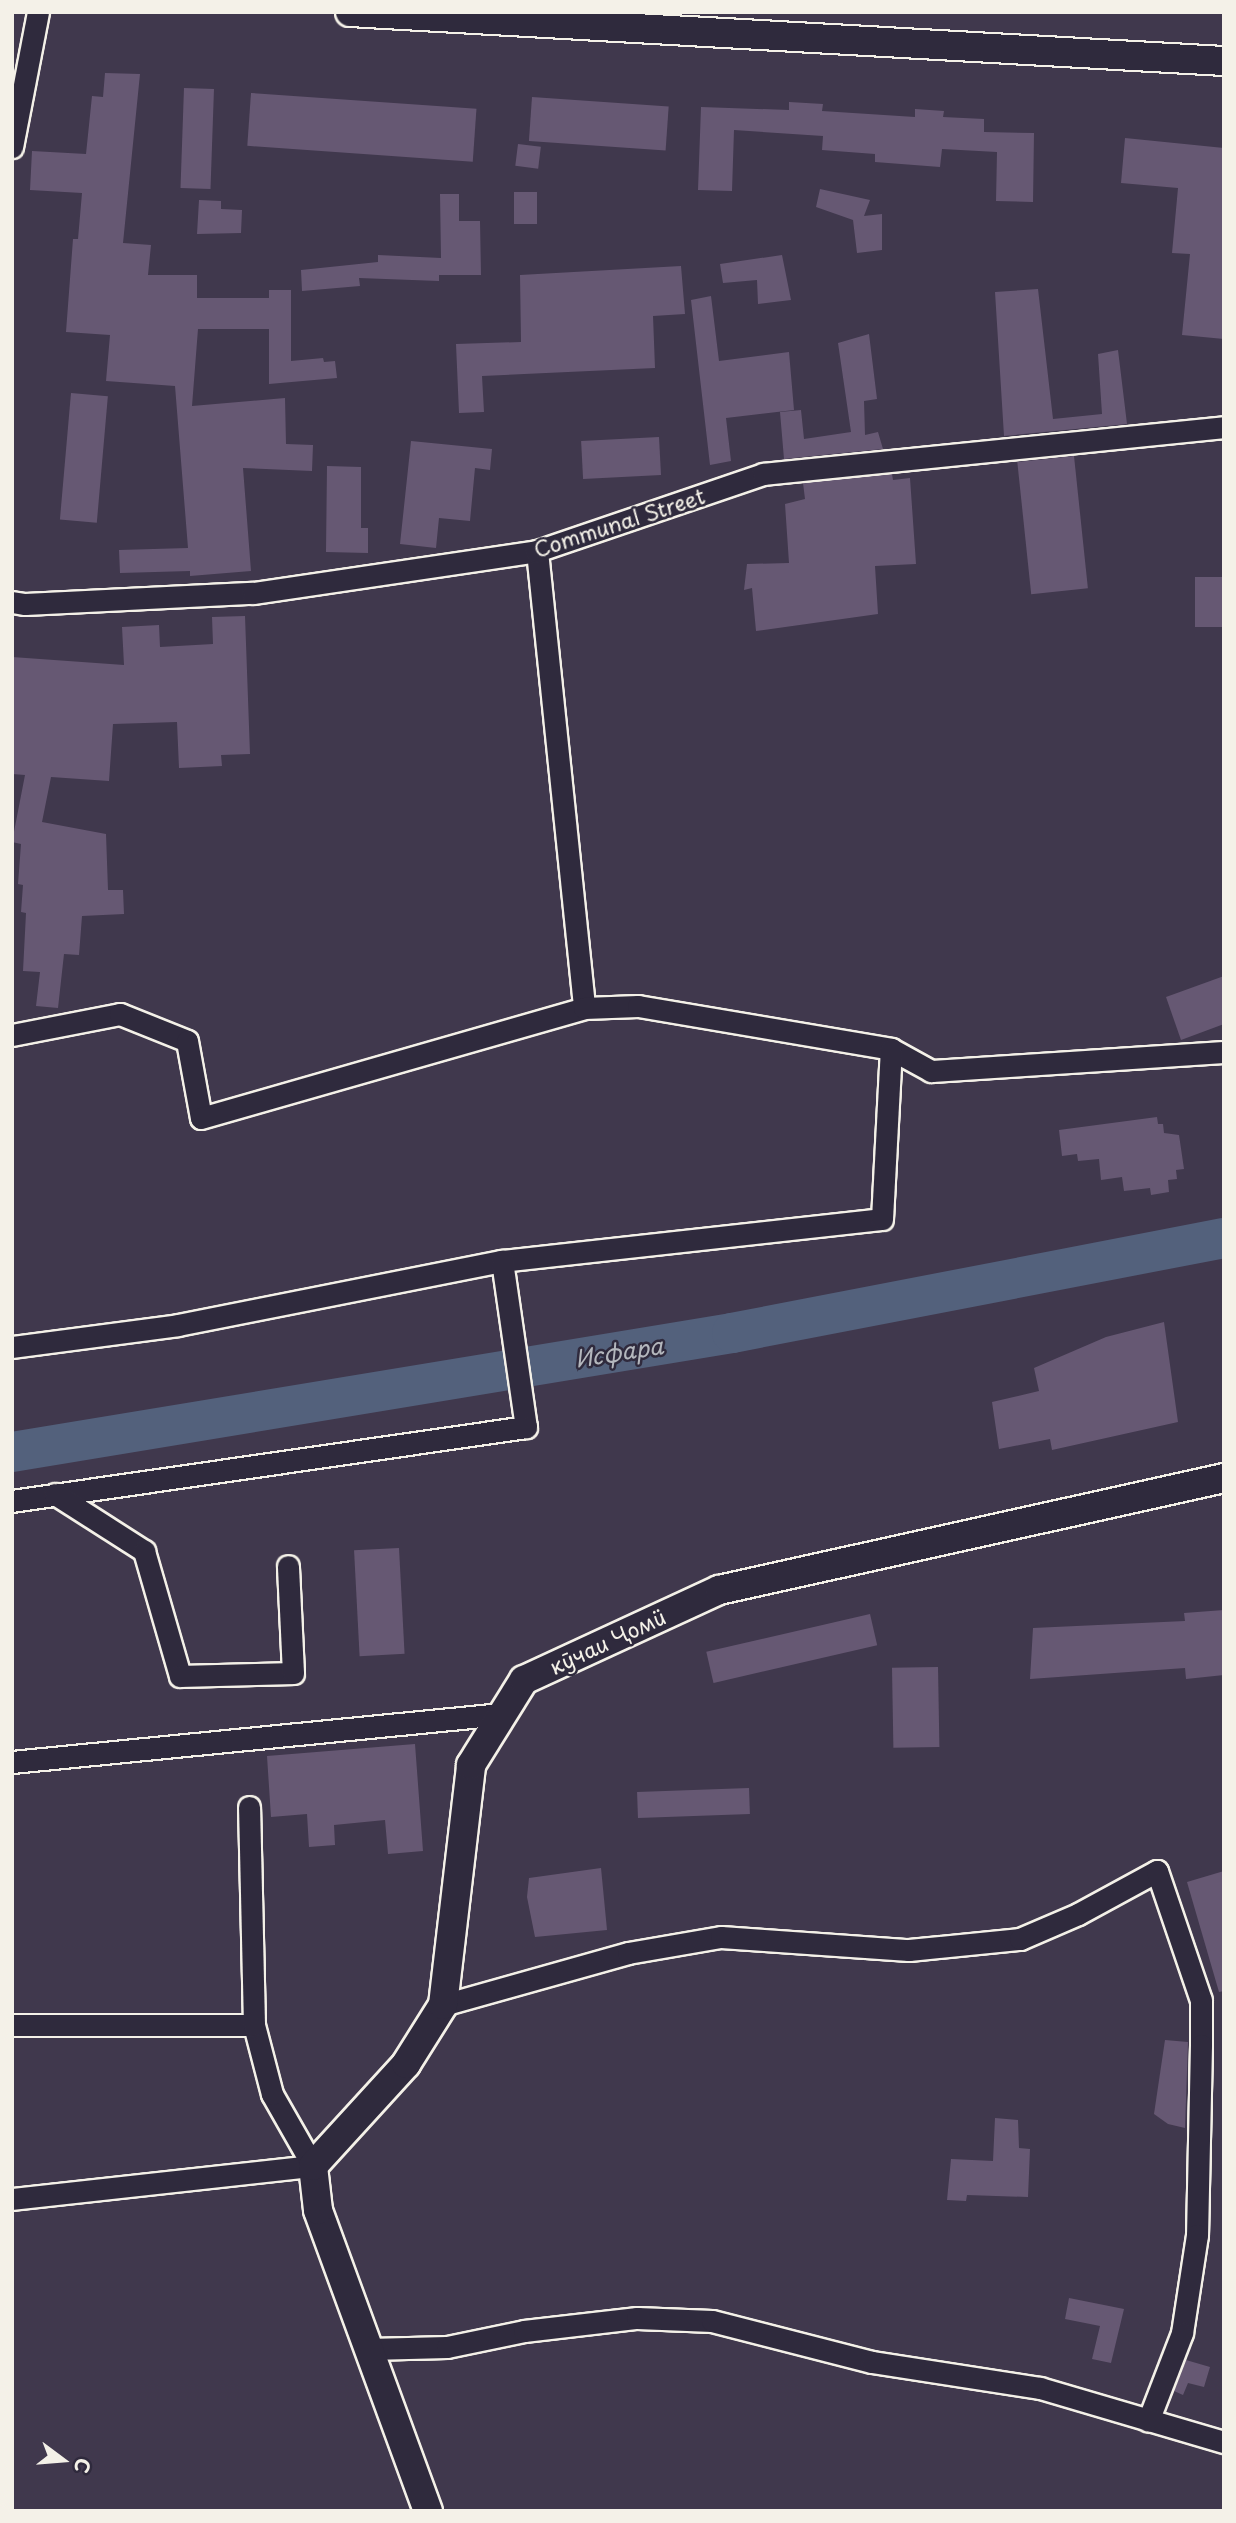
<!DOCTYPE html>
<meta charset="utf-8">
<style>
body{margin:0}
#map{position:relative;width:1236px;height:2523px;overflow:hidden;background:#40384d;font-family:"Playpen Sans",sans-serif}
div>[style]{position:absolute}
.river>*{height:40px;margin:-20px;padding:0 20px;transform-origin:20px;border-radius:20px;background:#53617c}
.building>*{inset:0;background:#665873;transform-origin:0 0}
.roads{filter:drop-shadow(2px 0 #f4f1e8) drop-shadow(-2px 0 #f4f1e8) drop-shadow(0 2px #f4f1e8) drop-shadow(0 -2px #f4f1e8)}
.minor>*{height:21px;margin:-10.5px;padding:0 10.5px;transform-origin:10.5px;border-radius:10.5px;background:#2f2a3d}
.major>*{height:28px;margin:-14px;padding:0 14px;transform-origin:14px;border-radius:14px;background:#2f2a3d}
span{translate:-50% -50%;white-space:nowrap;text-align:center;line-height:1.15;-webkit-text-stroke:5px #2f2a3d;paint-order:stroke}
.street-label{font-size:21px;color:#f4f1e8}
.water-label{font-size:23px;color:#b4b7bd;font-style:italic}
.frame{position:absolute;inset:0;border:14px solid #f4f1e8;pointer-events:none}
.north{position:absolute;left:28px;top:2425px;width:70px;height:70px;-webkit-text-stroke:5px #2f2a3d;paint-order:stroke;rotate:106deg;font-size:19px;font-weight:700;line-height:28px;text-align:center;color:#f4f1e8}
.north::after{content:'';display:block;margin:auto;width:24px;height:32px;background:#f4f1e8;clip-path:polygon(50% 0,100% 100%,50% 72%,0 100%)}
</style>
<div id="map">
<div class="river">
<div style="left:12px;top:1452px;width:730px;rotate:-9.38deg"></div>
<div style="left:732px;top:1333px;width:501px;rotate:-10.93deg"></div>
</div>
<div class="building">
<div style="clip-path:polygon(105px 73px,140px 74px,123px 243px,151px 245px,148px 275px,197px 275px,197px 298px,269px 298px,269px 290px,291px 290px,291px 361px,323px 358px,324px 362px,335px 361px,337px 378px,269px 384px,269px 329px,198px 329px,192px 406px,285px 398px,286px 444px,313px 445px,312px 471px,243px 468px,251px 571px,190px 576px,190px 571px,120px 573px,119px 550px,188px 548px,175px 386px,106px 381px,110px 335px,66px 332px,73px 239px,78px 239px,82px 193px,30px 190px,32px 151px,86px 154px,92px 96px,103px 97px)"></div>
<div style="left:184px;top:88px;width:30px;height:100px;rotate:2deg"></div>
<div style="left:251px;top:93px;width:226px;height:53px;rotate:4deg"></div>
<div style="left:532px;top:97px;width:137px;height:44px;rotate:4deg"></div>
<div style="clip-path:polygon(789px 102px,823px 104px,822px 111px,915px 117px,915px 109px,944px 111px,943px 117px,984px 119px,984px 132px,1034px 133px,1033px 202px,996px 201px,997px 152px,942px 149px,940px 167px,875px 162px,875px 154px,822px 150px,823px 136px,734px 130px,732px 191px,698px 190px,701px 107px,789px 110px)"></div>
<div style="clip-path:polygon(1125px 138px,1224px 148px,1224px 339px,1182px 335px,1190px 254px,1172px 253px,1178px 188px,1121px 183px)"></div>
<div style="left:518px;top:144px;width:23px;height:22px;rotate:7deg"></div>
<div style="clip-path:polygon(820px 189px,870px 200px,864px 216px,882px 214px,882px 250px,857px 253px,853px 220px,816px 207px)"></div>
<div style="left:514px;top:192px;width:23px;height:32px"></div>
<div style="clip-path:polygon(440px 194px,459px 194px,459px 221px,480px 221px,481px 275px,439px 275px,439px 281px,359px 278px,360px 286px,302px 291px,301px 270px,378px 262px,378px 255px,441px 258px)"></div>
<div style="clip-path:polygon(199px 200px,221px 201px,221px 209px,242px 210px,241px 233px,197px 234px)"></div>
<div style="clip-path:polygon(782px 255px,791px 300px,758px 304px,757px 280px,723px 283px,720px 264px)"></div>
<div style="clip-path:polygon(681px 266px,685px 314px,653px 316px,655px 368px,482px 376px,484px 412px,459px 413px,456px 344px,521px 342px,520px 275px)"></div>
<div style="clip-path:polygon(1038px 289px,1053px 419px,1102px 414px,1098px 354px,1118px 350px,1127px 424px,1004px 436px,995px 292px)"></div>
<div style="clip-path:polygon(711px 296px,719px 361px,789px 352px,794px 410px,726px 418px,731px 461px,710px 465px,691px 300px)"></div>
<div style="clip-path:polygon(869px 334px,877px 399px,864px 401px,865px 435px,878px 432px,883px 449px,784px 459px,780px 412px,801px 410px,804px 439px,851px 432px,838px 343px)"></div>
<div style="left:71px;top:393px;width:37px;height:127px;rotate:5deg"></div>
<div style="left:659px;top:437px;width:38px;height:78px;rotate:87deg"></div>
<div style="clip-path:polygon(411px 441px,492px 449px,490px 470px,475px 468px,470px 521px,439px 518px,436px 548px,400px 544px)"></div>
<div style="left:1074px;top:456px;width:133px;height:57px;rotate:84deg"></div>
<div style="clip-path:polygon(327px 466px,361px 467px,361px 528px,368px 528px,368px 553px,326px 552px)"></div>
<div style="clip-path:polygon(892px 474px,893px 480px,910px 478px,916px 564px,875px 566px,878px 614px,756px 631px,752px 588px,744px 590px,747px 564px,789px 563px,785px 504px,805px 499px,803px 483px)"></div>
<div style="left:1224px;top:577px;width:50px;height:29px;rotate:90deg"></div>
<div style="clip-path:polygon(245px 616px,250px 754px,221px 755px,222px 766px,179px 768px,177px 722px,113px 724px,109px 781px,51px 777px,42px 822px,106px 834px,108px 890px,123px 890px,124px 914px,82px 916px,79px 955px,64px 954px,58px 1008px,36px 1006px,40px 972px,23px 971px,26px 913px,21px 912px,23px 885px,18px 884px,21px 844px,12px 842px,25px 775px,12px 774px,12px 657px,124px 665px,122px 627px,159px 625px,160px 647px,213px 644px,212px 617px)"></div>
<div style="clip-path:polygon(1224px 976px,1224px 1024px,1181px 1040px,1166px 997px)"></div>
<div style="clip-path:polygon(1157px 1117px,1158px 1124px,1163px 1124px,1164px 1133px,1179px 1135px,1184px 1169px,1176px 1170px,1177px 1179px,1168px 1180px,1169px 1192px,1151px 1195px,1150px 1188px,1124px 1191px,1122px 1177px,1101px 1180px,1099px 1159px,1078px 1161px,1077px 1154px,1062px 1156px,1059px 1130px)"></div>
<div style="clip-path:polygon(1164px 1322px,1178px 1422px,1052px 1450px,1050px 1439px,999px 1449px,992px 1402px,1039px 1391px,1034px 1368px,1106px 1337px)"></div>
<div style="left:399px;top:1548px;width:106px;height:45px;rotate:87deg"></div>
<div style="clip-path:polygon(1224px 1610px,1224px 1675px,1186px 1679px,1185px 1668px,1030px 1679px,1033px 1628px,1185px 1621px,1184px 1613px)"></div>
<div style="left:870px;top:1614px;width:32px;height:168px;rotate:77deg"></div>
<div style="left:938px;top:1667px;width:80px;height:46px;rotate:89deg"></div>
<div style="clip-path:polygon(415px 1744px,423px 1851px,388px 1854px,385px 1820px,334px 1825px,335px 1845px,309px 1847px,307px 1814px,271px 1817px,267px 1756px)"></div>
<div style="left:749px;top:1788px;width:26px;height:112px;rotate:88deg"></div>
<div style="clip-path:polygon(601px 1868px,607px 1930px,535px 1937px,527px 1897px,529px 1878px)"></div>
<div style="clip-path:polygon(1224px 1871px,1224px 1991px,1219px 1992px,1187px 1882px)"></div>
<div style="clip-path:polygon(1165px 2040px,1188px 2042px,1185px 2128px,1168px 2124px,1154px 2114px)"></div>
<div style="clip-path:polygon(995px 2118px,1018px 2120px,1019px 2148px,1030px 2149px,1028px 2197px,967px 2195px,966px 2201px,947px 2200px,951px 2159px,993px 2161px)"></div>
<div style="clip-path:polygon(1069px 2298px,1124px 2309px,1111px 2363px,1092px 2359px,1100px 2326px,1065px 2319px)"></div>
<div style="clip-path:polygon(1186px 2360px,1210px 2367px,1204px 2387px,1188px 2383px,1183px 2395px,1174px 2391px)"></div>
</div>
<div class="roads">
<div class="minor">
<div style="left:12px;top:147px;width:137px;rotate:-79.1deg"></div>
<div style="left:537px;top:551px;width:459px;rotate:84.1deg"></div>
<div style="left:12px;top:602px;width:13px;rotate:9deg"></div>
<div style="left:25px;top:604px;width:228px;rotate:-2.8deg"></div>
<div style="left:253px;top:593px;width:287px;rotate:-8.4deg"></div>
<div style="left:537px;top:551px;width:239px;rotate:-18.8deg"></div>
<div style="left:763px;top:474px;width:463px;rotate:-5.8deg"></div>
<div style="left:12px;top:1035px;width:110px;rotate:-11deg"></div>
<div style="left:120px;top:1014px;width:72px;rotate:21.9deg"></div>
<div style="left:187px;top:1041px;width:78px;rotate:79.7deg"></div>
<div style="left:201px;top:1118px;width:398px;rotate:-16deg"></div>
<div style="left:584px;top:1008px;width:54px;rotate:-2.1deg"></div>
<div style="left:638px;top:1006px;width:257px;rotate:9.6deg"></div>
<div style="left:891px;top:1049px;width:46px;rotate:28.8deg"></div>
<div style="left:931px;top:1071px;width:294px;rotate:-3.7deg"></div>
<div style="left:502px;top:1261px;width:382px;rotate:-6.3deg"></div>
<div style="left:882px;top:1219px;width:170px;rotate:-87deg"></div>
<div style="left:12px;top:1347px;width:167px;rotate:-7.5deg"></div>
<div style="left:178px;top:1325px;width:330px;rotate:-11.2deg"></div>
<div style="left:502px;top:1261px;width:168px;rotate:81.8deg"></div>
<div style="left:526px;top:1427px;width:519px;rotate:171.81deg"></div>
<div style="left:55px;top:1494px;width:106px;rotate:32.6deg"></div>
<div style="left:144px;top:1551px;width:130px;rotate:73.9deg"></div>
<div style="left:180px;top:1676px;width:113px;rotate:-1.5deg"></div>
<div style="left:293px;top:1673px;width:107px;rotate:-92.7deg"></div>
<div style="left:12px;top:1762px;width:492px;rotate:-5.6deg"></div>
<div style="left:443px;top:2005px;width:192px;rotate:-15.7deg"></div>
<div style="left:628px;top:1953px;width:94px;rotate:-9.8deg"></div>
<div style="left:721px;top:1937px;width:188px;rotate:4deg"></div>
<div style="left:909px;top:1950px;width:112px;rotate:-5.7deg"></div>
<div style="left:1020px;top:1939px;width:63px;rotate:-23.3deg"></div>
<div style="left:1078px;top:1914px;width:90px;rotate:-28.6deg"></div>
<div style="left:1157px;top:1871px;width:136px;rotate:71.2deg"></div>
<div style="left:1201px;top:2000px;width:45px;rotate:90deg"></div>
<div style="left:1201px;top:2045px;width:190px;rotate:91.2deg"></div>
<div style="left:1197px;top:2235px;width:99px;rotate:98.7deg"></div>
<div style="left:1182px;top:2333px;width:94px;rotate:111.1deg"></div>
<div style="left:12px;top:2025px;width:242px"></div>
<div style="left:12px;top:2199px;width:303px;rotate:-6.3deg"></div>
<div style="left:313px;top:2166px;width:83px;rotate:-119.7deg"></div>
<div style="left:272px;top:2094px;width:71px;rotate:-104.6deg"></div>
<div style="left:254px;top:2025px;width:218px;rotate:-91.3deg"></div>
<div style="left:369px;top:2349px;width:78px;rotate:-1.5deg"></div>
<div style="left:447px;top:2347px;width:79px;rotate:-11.7deg"></div>
<div style="left:524px;top:2331px;width:114px;rotate:-6.6deg"></div>
<div style="left:637px;top:2318px;width:75px;rotate:2.3deg"></div>
<div style="left:712px;top:2321px;width:165px;rotate:14.4deg"></div>
<div style="left:872px;top:2362px;width:170px;rotate:8.8deg"></div>
<div style="left:1040px;top:2388px;width:192px;rotate:16.4deg"></div>
</div>
<div class="major">
<div style="left:350px;top:12px;width:875px;rotate:3.21deg"></div>
<div style="left:428px;top:2511px;width:320px;rotate:-110.1deg"></div>
<div style="left:318px;top:2210px;width:44px;rotate:-96.5deg"></div>
<div style="left:313px;top:2166px;width:138px;rotate:-47.6deg"></div>
<div style="left:406px;top:2064px;width:70px;rotate:-57.9deg"></div>
<div style="left:443px;top:2005px;width:242px;rotate:-83.3deg"></div>
<div style="left:471px;top:1765px;width:100px;rotate:-58.1deg"></div>
<div style="left:524px;top:1680px;width:215px;rotate:-24.8deg"></div>
<div style="left:719px;top:1590px;width:517px;rotate:-12.5deg"></div>
</div>
</div>
<div class="street-label">
<span style="left:619px;top:522px;rotate:-18deg">Communal Street</span>
<span style="left:607px;top:1641px;rotate:-25deg">кӯчаи Ҷомӣ</span>
</div>
<div class="water-label">
<span style="left:619px;top:1352px;rotate:-9deg">Исфара</span>
</div>
<div class="frame"></div>
<div class="north">С</div>
</div>
